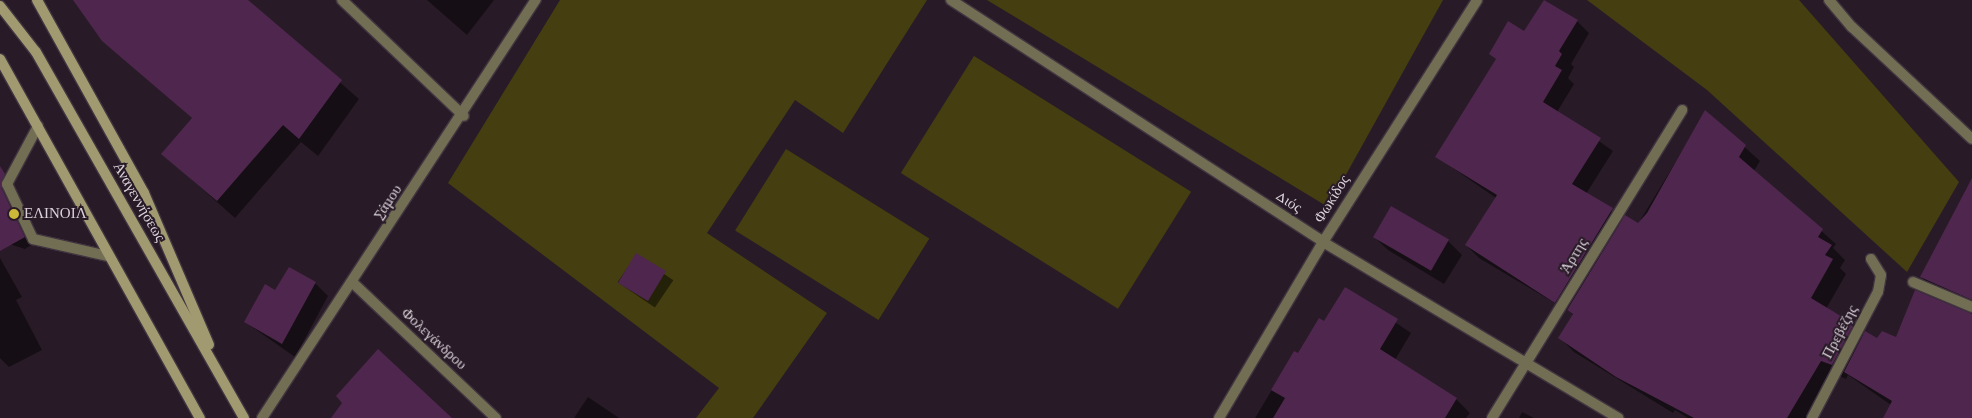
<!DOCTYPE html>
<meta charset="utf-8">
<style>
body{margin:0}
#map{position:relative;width:1972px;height:418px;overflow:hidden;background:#281b27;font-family:"Crimson Pro",serif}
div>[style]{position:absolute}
.green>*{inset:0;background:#453e11;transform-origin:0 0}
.shadow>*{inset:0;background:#0007;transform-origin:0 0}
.building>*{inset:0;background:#4f264e;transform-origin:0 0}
.roads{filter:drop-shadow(1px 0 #413540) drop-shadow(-1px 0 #413540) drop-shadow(0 1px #413540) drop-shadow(0 -1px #413540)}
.lane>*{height:10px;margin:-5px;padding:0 5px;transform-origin:5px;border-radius:5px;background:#726e54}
.street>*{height:10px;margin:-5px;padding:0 5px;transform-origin:5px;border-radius:5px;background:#726e54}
.secondary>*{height:10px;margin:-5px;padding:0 5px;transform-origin:5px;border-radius:5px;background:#a19a71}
.dots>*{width:14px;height:14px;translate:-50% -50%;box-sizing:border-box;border:2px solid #281b27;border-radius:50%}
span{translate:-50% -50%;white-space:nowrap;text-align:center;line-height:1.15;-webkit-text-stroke:4px #281b27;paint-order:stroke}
.street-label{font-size:15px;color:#dbd2db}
.poi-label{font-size:15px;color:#dbd2db}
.left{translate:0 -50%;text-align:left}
</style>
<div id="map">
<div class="green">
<div style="clip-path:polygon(560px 0,927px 0,843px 133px,795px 100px,707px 233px,827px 313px,753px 418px,696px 418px,719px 388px,448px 183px)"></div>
<div style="clip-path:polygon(987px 0,1443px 0,1328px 207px)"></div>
<div style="clip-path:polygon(1587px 0,1799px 0,1959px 182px,1907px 272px,1707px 90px)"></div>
<div style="left:974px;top:56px;width:256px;height:138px;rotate:32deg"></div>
<div style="left:786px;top:149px;width:169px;height:96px;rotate:32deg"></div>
</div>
<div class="shadow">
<div style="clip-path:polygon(74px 0,246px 0,359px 99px,318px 156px,301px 142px,235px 218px,163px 154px,193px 119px,102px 39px)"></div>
<div style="clip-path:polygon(427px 0,494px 0,467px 35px)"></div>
<div style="clip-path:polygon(1577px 21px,1589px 33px,1571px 64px,1574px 67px,1568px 78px,1574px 84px,1557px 112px,1613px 151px,1586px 194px,1623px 220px,1638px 224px,1706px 112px,1760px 161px,1754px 171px,1836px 244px,1833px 248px,1845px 260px,1840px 268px,1846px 274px,1826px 309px,1864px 336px,1877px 339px,1897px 339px,1972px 314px,1972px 418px,1893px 418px,1891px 405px,1848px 375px,1846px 379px,1835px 374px,1809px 418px,1688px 418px,1675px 410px,1673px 413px,1574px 352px,1560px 338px,1574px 316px,1570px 312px,1479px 258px,1466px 245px,1496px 198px,1437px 157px,1497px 60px,1490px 54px,1525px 33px)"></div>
<div style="clip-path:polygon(0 195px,12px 204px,31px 245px,25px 249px,0 241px)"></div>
<div style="clip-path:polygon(1972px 206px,1972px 306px,1934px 290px,1921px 277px)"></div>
<div style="clip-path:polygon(1374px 237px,1448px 241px,1462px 255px,1444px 284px,1388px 250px)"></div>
<div style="left:636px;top:255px;width:45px;height:33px;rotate:34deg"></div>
<div style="clip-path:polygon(0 258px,22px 297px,16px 300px,42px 350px,9px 367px,0 358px)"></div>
<div style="clip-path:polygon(315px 283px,328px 296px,295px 357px,245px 322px,276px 291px)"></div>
<div style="clip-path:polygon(1345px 288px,1411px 333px,1395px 360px,1456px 399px,1470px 413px,1466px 418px,1255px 418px,1294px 353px,1298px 355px,1324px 323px)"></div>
<div style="clip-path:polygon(588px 397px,619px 418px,574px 418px)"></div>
<div style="clip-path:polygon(1522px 412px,1534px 418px,1519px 418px)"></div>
</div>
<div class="building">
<div style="clip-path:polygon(73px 0,248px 0,342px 80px,299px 139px,283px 125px,217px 201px,161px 154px,192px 118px,102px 41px)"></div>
<div style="clip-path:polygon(1544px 0,1578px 20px,1559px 51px,1562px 54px,1555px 66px,1562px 70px,1543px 102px,1601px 138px,1572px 184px,1613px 208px,1555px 303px,1465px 245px,1497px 195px,1435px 157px,1496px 59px,1489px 54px,1508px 21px,1524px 31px)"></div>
<div style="clip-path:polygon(1705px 110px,1746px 145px,1739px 157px,1823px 229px,1818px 237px,1832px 245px,1825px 255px,1833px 259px,1811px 298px,1854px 324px,1832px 365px,1821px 361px,1787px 418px,1694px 418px,1616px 377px,1558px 338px,1573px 314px,1567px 310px,1625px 215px,1638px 223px,1647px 213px)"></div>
<div style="clip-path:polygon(0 166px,5px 174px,1px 187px,25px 237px,0 251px)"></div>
<div style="clip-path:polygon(1972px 178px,1972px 300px,1920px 277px)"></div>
<div style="left:1391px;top:206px;width:67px;height:36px;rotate:30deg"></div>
<div style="left:636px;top:253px;width:35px;height:35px;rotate:31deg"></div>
<div style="clip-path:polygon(289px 267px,316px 282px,282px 344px,244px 322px,265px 284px,275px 290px)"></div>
<div style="clip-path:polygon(1345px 287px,1398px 319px,1380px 349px,1457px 398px,1445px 418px,1273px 418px,1285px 398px,1271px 390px,1294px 351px,1298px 353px,1319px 318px,1324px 321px)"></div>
<div style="clip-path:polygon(1915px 290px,1972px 314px,1972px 418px,1883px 418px,1892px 401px,1844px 372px,1865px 331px,1877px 338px,1882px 331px,1896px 337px)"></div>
<div style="clip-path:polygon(378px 349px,452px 418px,331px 418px,342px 403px,336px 396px)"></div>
</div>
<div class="roads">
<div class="lane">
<div style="left:342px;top:0;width:168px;rotate:43.6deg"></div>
<div style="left:38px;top:126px;width:66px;rotate:118.1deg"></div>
<div style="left:7px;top:184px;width:61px;rotate:64.7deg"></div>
<div style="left:33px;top:239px;width:77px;rotate:12.8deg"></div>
</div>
<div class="street">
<div style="left:951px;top:0;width:444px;rotate:33deg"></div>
<div style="left:1323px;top:242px;width:344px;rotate:30.8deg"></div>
<div style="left:1829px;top:0;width:35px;rotate:50deg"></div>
<div style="left:1852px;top:27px;width:164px;rotate:43deg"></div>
<div style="left:352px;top:282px;width:198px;rotate:43.4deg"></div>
<div style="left:1913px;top:282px;width:64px;rotate:23deg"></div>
<div style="left:262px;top:418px;width:500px;rotate:-56.8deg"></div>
<div style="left:1219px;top:418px;width:204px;rotate:-59.4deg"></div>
<div style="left:1323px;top:242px;width:287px;rotate:-57.5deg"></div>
<div style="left:1492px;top:418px;width:362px;rotate:-58.3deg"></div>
<div style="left:1812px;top:418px;width:142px;rotate:-62.4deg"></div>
<div style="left:1878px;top:292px;width:17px;rotate:-80deg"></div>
<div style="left:1881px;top:275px;width:19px;rotate:-122deg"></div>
</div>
<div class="secondary">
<div style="left:37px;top:0;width:221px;rotate:61deg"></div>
<div style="left:144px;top:193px;width:165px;rotate:66.8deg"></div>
<div style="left:0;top:6px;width:58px;rotate:52deg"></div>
<div style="left:36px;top:52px;width:421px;rotate:60.4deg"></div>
<div style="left:0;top:59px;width:411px;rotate:60.9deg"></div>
</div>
</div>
<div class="dots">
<div style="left:14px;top:214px;background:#cdb938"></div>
</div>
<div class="street-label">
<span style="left:1332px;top:199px;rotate:-58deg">Φωκίδος</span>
<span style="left:139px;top:202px;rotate:60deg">Αναγεννήσεως</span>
<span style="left:388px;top:202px;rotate:-56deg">Σάμου</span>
<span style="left:1289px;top:202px;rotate:33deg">Διός</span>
<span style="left:1574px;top:256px;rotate:-59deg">Άρτης</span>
<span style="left:1840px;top:332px;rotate:-62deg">Πρεβέζης</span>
<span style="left:434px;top:339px;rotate:43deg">Φολεγάνδρου</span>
</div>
<div class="poi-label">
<span class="left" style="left:24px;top:214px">ΕΛΙΝΟΙΛ</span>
</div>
</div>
